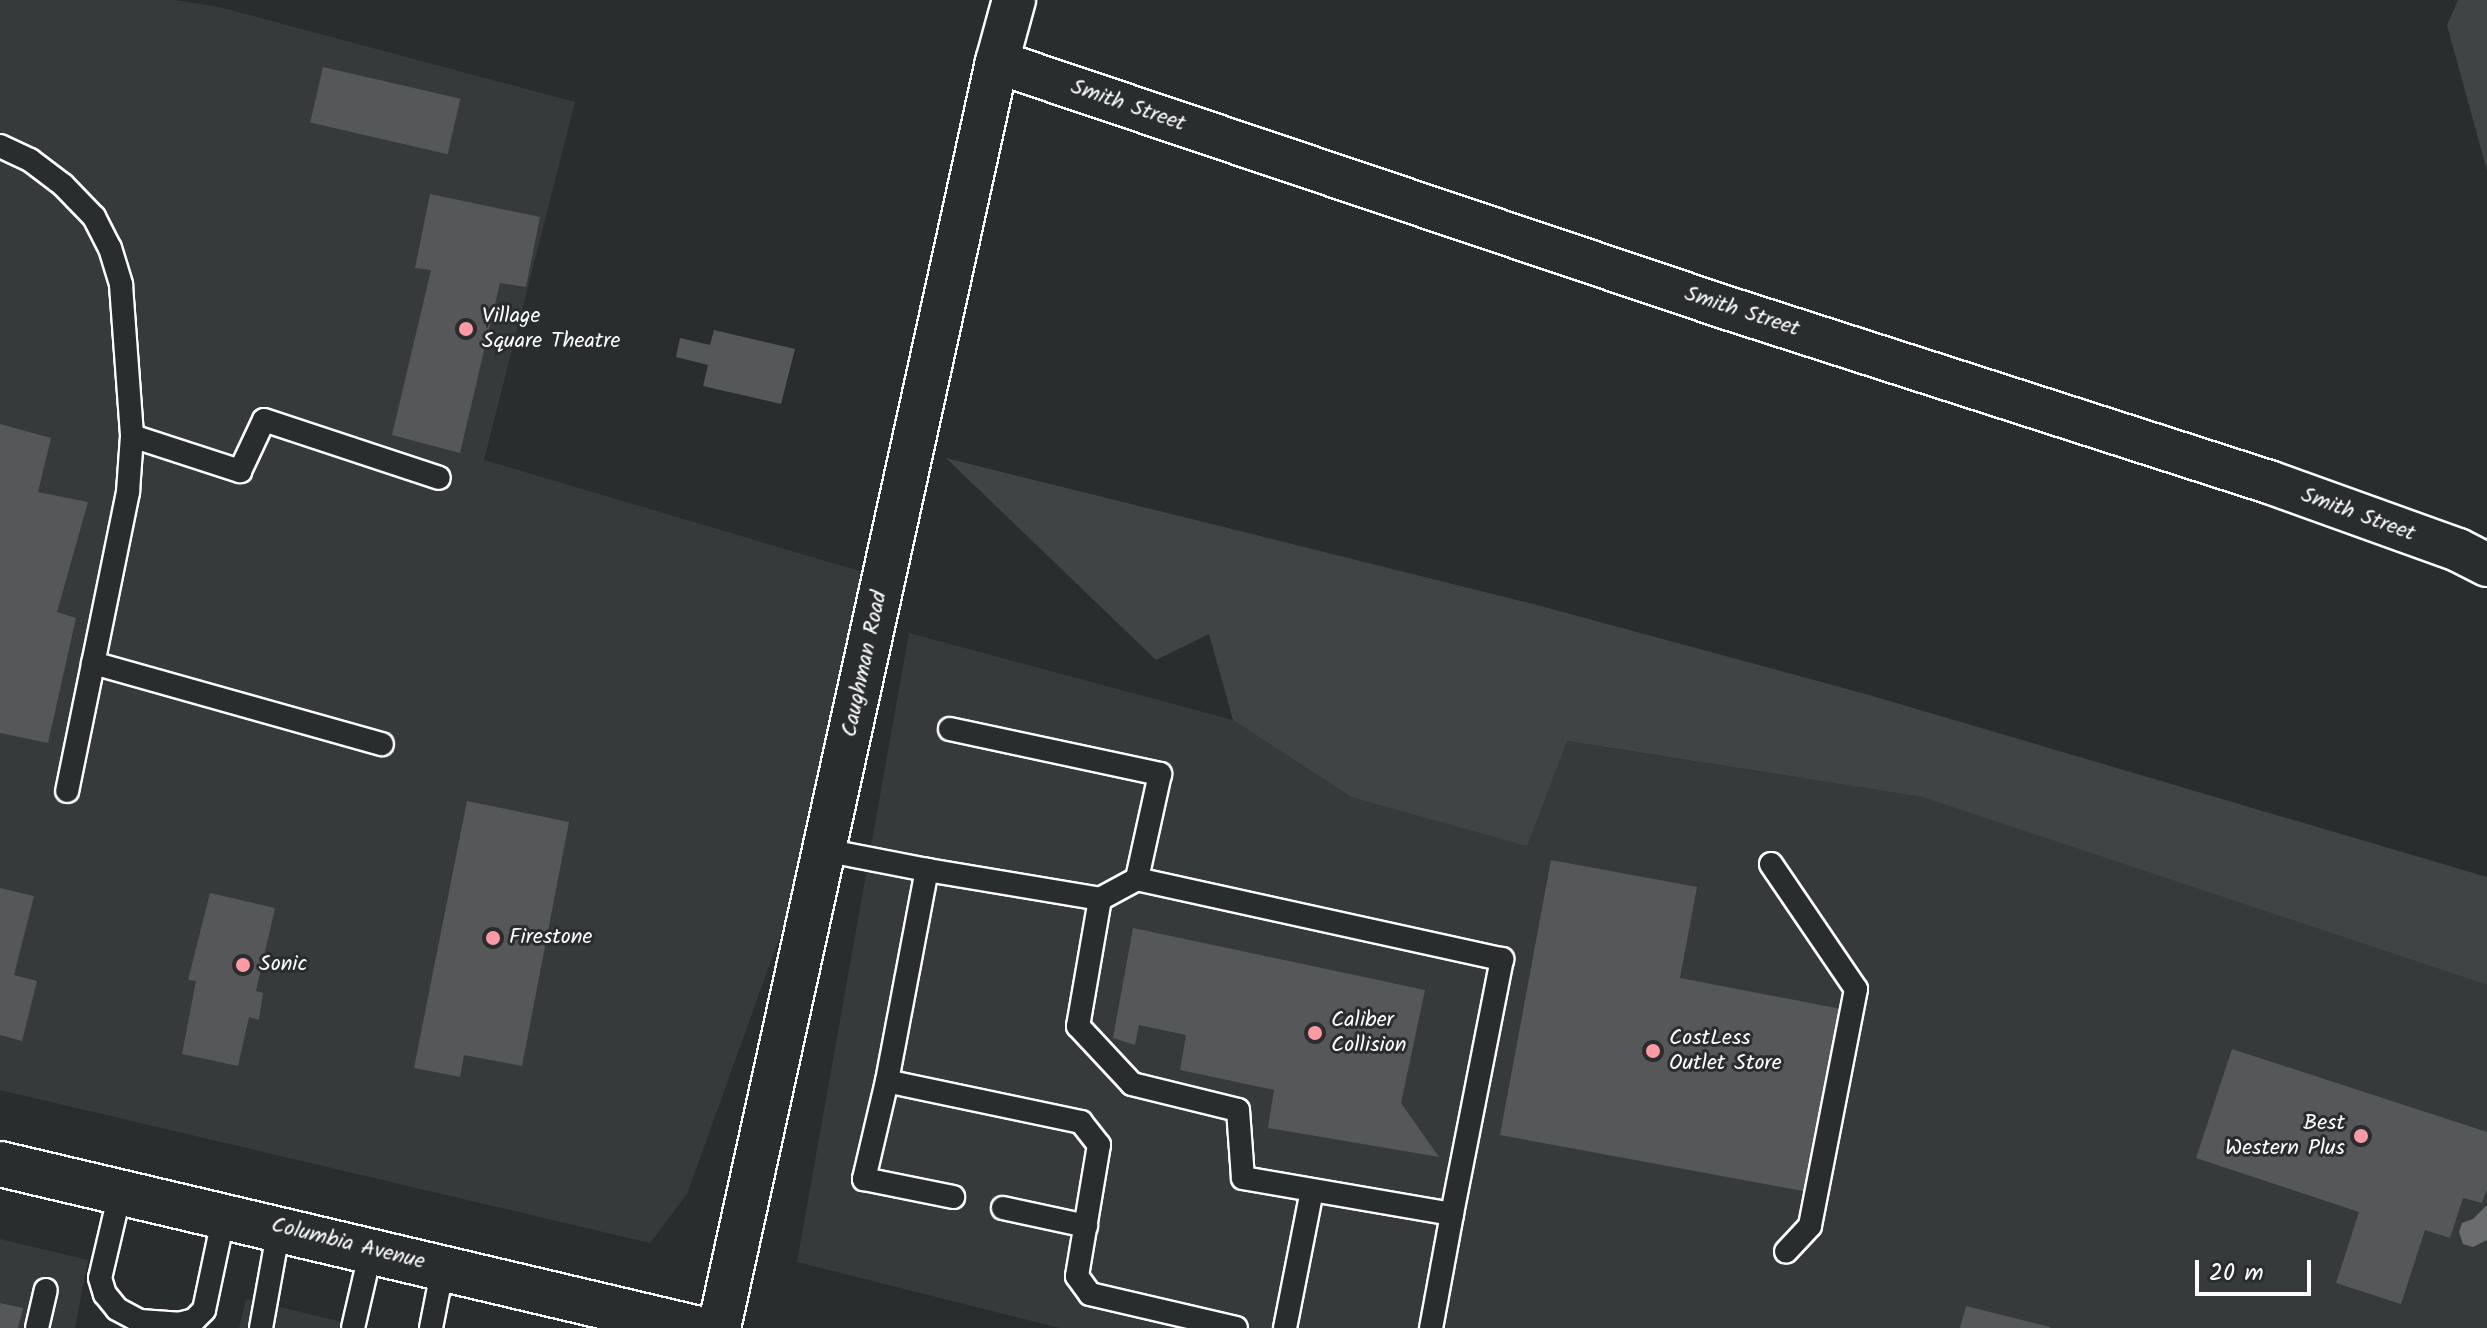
<!DOCTYPE html>
<style>
body{margin:0}
#map{position:relative;width:2487px;height:1328px;overflow:hidden;background:#2a2d2e;font-family:Kalam,sans-serif}
div>[style]{position:absolute}
.built>*{inset:0;background:#373a3b}
.green>*{inset:0;background:#414445}
.water>*{inset:0;background:#6a6c6d}
.building>*{inset:0;background:#555758;transform-origin:0 0}
.roads{filter:drop-shadow(2px 0 #fff) drop-shadow(-2px 0 #fff) drop-shadow(0 2px #fff) drop-shadow(0 -2px #fff)}
.lane>*{height:22px;margin:-11px;padding:0 11px;transform-origin:11px;border-radius:11px;background:#2a2d2e}
.street>*{height:42px;margin:-21px;padding:0 21px;transform-origin:21px;border-radius:21px;background:#2a2d2e}
.primary>*{height:44px;margin:-22px;padding:0 22px;transform-origin:22px;border-radius:22px;background:#2a2d2e}
.dots>*{width:22px;height:22px;translate:-50% -50%;box-sizing:border-box;border:4px solid #2a2d2e;border-radius:50%}
span{translate:-50% -50%;white-space:nowrap;text-align:center;line-height:1.15;-webkit-text-stroke:6px #2a2d2e;paint-order:stroke}
.street-label{font-size:22px;color:#fff}
.poi-label{font-size:22px;color:#fff}
.left{translate:0 -50%;text-align:left}
.right{translate:-100% -50%;text-align:right}
.scale{position:absolute;left:2195px;top:1260px;width:116px;height:36px;box-sizing:border-box;border:4px solid #fff;border-top:0;padding-left:10px;font-size:24px;line-height:28px;white-space:nowrap;color:#fff;-webkit-text-stroke:6px #2a2d2e;paint-order:stroke}
</style>
<div id="map">
<div class="built">
<div style="clip-path:polygon(0 0,174px 0,219px 7px,575px 102px,484px 460px,863px 572px,789px 911px,687px 1194px,650px 1243px,0 1090px)"></div>
<div style="clip-path:polygon(909px 633px,1233px 720px,1351px 797px,1527px 845px,1566px 741px,1922px 797px,2487px 985px,2487px 1328px,1060px 1328px,797px 1262px)"></div>
<div style="clip-path:polygon(0 1239px,88px 1260px,75px 1328px,0 1328px)"></div>
<div style="clip-path:polygon(246px 1299px,368px 1328px,239px 1328px)"></div>
</div>
<div class="green">
<div style="clip-path:polygon(2458px 0,2487px 0,2487px 171px,2447px 25px)"></div>
<div style="clip-path:polygon(946px 458px,1537px 605px,1869px 695px,2487px 877px,2487px 985px,1922px 797px,1567px 741px,1527px 846px,1351px 797px,1233px 720px,1209px 634px,1156px 660px)"></div>
</div>
<div class="water">
<div style="clip-path:polygon(2487px 1205px,2487px 1240px,2473px 1247px,2463px 1244px,2459px 1232px,2462px 1223px,2473px 1219px)"></div>
</div>
<div class="building">
<div style="left:323px;top:67px;width:141px;height:57px;rotate:13deg"></div>
<div style="clip-path:polygon(430px 194px,540px 217px,526px 287px,500px 283px,460px 453px,392px 435px,431px 270px,415px 268px)"></div>
<div style="clip-path:polygon(714px 330px,795px 349px,781px 404px,703px 386px,708px 365px,676px 357px,680px 338px,710px 345px)"></div>
<div style="clip-path:polygon(0 424px,51px 438px,38px 492px,88px 502px,57px 612px,76px 618px,48px 743px,0 733px)"></div>
<div style="clip-path:polygon(467px 801px,569px 822px,522px 1066px,464px 1055px,460px 1077px,414px 1068px)"></div>
<div style="clip-path:polygon(1551px 860px,1697px 887px,1680px 978px,1841px 1009px,1808px 1192px,1500px 1135px)"></div>
<div style="clip-path:polygon(0 888px,34px 896px,14px 975px,37px 981px,22px 1041px,0 1035px)"></div>
<div style="clip-path:polygon(210px 893px,275px 908px,256px 991px,263px 993px,259px 1020px,249px 1017px,238px 1066px,182px 1054px,196px 981px,188px 980px)"></div>
<div style="clip-path:polygon(1133px 928px,1425px 990px,1401px 1103px,1439px 1157px,1268px 1128px,1274px 1090px,1180px 1070px,1186px 1035px,1139px 1025px,1135px 1045px,1113px 1038px)"></div>
<div style="clip-path:polygon(2232px 1049px,2487px 1132px,2487px 1189px,2482px 1203px,2463px 1198px,2450px 1238px,2425px 1230px,2401px 1304px,2336px 1283px,2359px 1212px,2196px 1158px)"></div>
<div style="clip-path:polygon(0 1303px,23px 1308px,18px 1328px,0 1328px)"></div>
<div style="clip-path:polygon(1966px 1306px,2050px 1327px,2050px 1328px,1960px 1328px)"></div>
</div>
<div class="roads">
<div class="lane">
<div style="left:0;top:146px;width:33px;rotate:25deg"></div>
<div style="left:30px;top:160px;width:41px;rotate:37.1deg"></div>
<div style="left:63px;top:185px;width:45px;rotate:45.9deg"></div>
<div style="left:94px;top:217px;width:35px;rotate:63deg"></div>
<div style="left:110px;top:248px;width:39px;rotate:73deg"></div>
<div style="left:121px;top:285px;width:151px;rotate:85.8deg"></div>
<div style="left:132px;top:436px;width:56px;rotate:94.1deg"></div>
<div style="left:128px;top:492px;width:305px;rotate:101.5deg"></div>
<div style="left:132px;top:436px;width:114px;rotate:18deg"></div>
<div style="left:240px;top:471px;width:56px;rotate:-64.8deg"></div>
<div style="left:264px;top:420px;width:184px;rotate:18.3deg"></div>
<div style="left:93px;top:663px;width:300px;rotate:15.7deg"></div>
<div style="left:950px;top:729px;width:215px;rotate:12.1deg"></div>
<div style="left:1160px;top:774px;width:107px;rotate:102.4deg"></div>
<div style="left:1137px;top:879px;width:42px;rotate:151.6deg"></div>
<div style="left:824px;top:850px;width:105px;rotate:11deg"></div>
<div style="left:1771px;top:864px;width:151px;rotate:55.8deg"></div>
<div style="left:1856px;top:989px;width:241px;rotate:101deg"></div>
<div style="left:1810px;top:1226px;width:35px;rotate:133deg"></div>
<div style="left:1137px;top:879px;width:374px;rotate:12.4deg"></div>
<div style="left:1502px;top:959px;width:260px;rotate:101.1deg"></div>
<div style="left:887px;top:1081px;width:101px;rotate:103.2deg"></div>
<div style="left:864px;top:1179px;width:91px;rotate:11.4deg"></div>
<div style="left:120px;top:1193px;width:87px;rotate:103.2deg"></div>
<div style="left:100px;top:1278px;width:17px;rotate:73deg"></div>
<div style="left:105px;top:1294px;width:19px;rotate:51deg"></div>
<div style="left:117px;top:1309px;width:26px;rotate:28deg"></div>
<div style="left:140px;top:1321px;width:39px;rotate:4deg"></div>
<div style="left:179px;top:1324px;width:16px;rotate:-15deg"></div>
<div style="left:194px;top:1320px;width:14px;rotate:-45deg"></div>
<div style="left:204px;top:1310px;width:97px;rotate:-78.1deg"></div>
<div style="left:1003px;top:1208px;width:85px;rotate:12.2deg"></div>
<div style="left:37px;top:1328px;width:39px;rotate:-77deg"></div>
<div style="left:261px;top:1328px;width:102px;rotate:-79.8deg"></div>
<div style="left:353px;top:1328px;width:80px;rotate:-77deg"></div>
<div style="left:431px;top:1328px;width:62px;rotate:-78.9deg"></div>
<div style="left:1236px;top:1328px;width:150px;rotate:-166.9deg"></div>
<div style="left:1090px;top:1294px;width:22px;rotate:-126deg"></div>
<div style="left:1077px;top:1276px;width:133px;rotate:-80.5deg"></div>
<div style="left:1099px;top:1145px;width:29px;rotate:-128deg"></div>
<div style="left:1081px;top:1122px;width:198px;rotate:-168.1deg"></div>
<div style="left:887px;top:1081px;width:215px;rotate:-79.3deg"></div>
<div style="left:927px;top:870px;width:175px;rotate:9.5deg"></div>
<div style="left:1100px;top:899px;width:129px;rotate:99.8deg"></div>
<div style="left:1078px;top:1026px;width:79px;rotate:47deg"></div>
<div style="left:1132px;top:1084px;width:109px;rotate:13.8deg"></div>
<div style="left:1238px;top:1110px;width:68px;rotate:85.8deg"></div>
<div style="left:1243px;top:1178px;width:212px;rotate:9.8deg"></div>
<div style="left:1452px;top:1214px;width:116px;rotate:100.4deg"></div>
<div style="left:1285px;top:1328px;width:140px;rotate:-78.9deg"></div>
</div>
<div class="street">
<div style="left:997px;top:62px;width:764px;rotate:18.62deg"></div>
<div style="left:1721px;top:306px;width:576px;rotate:17.81deg"></div>
<div style="left:2269px;top:482px;width:201px;rotate:19.8deg"></div>
<div style="left:2458px;top:550px;width:33px;rotate:27deg"></div>
<div style="left:719px;top:1328px;width:1296px;rotate:-77.62deg"></div>
<div style="left:997px;top:62px;width:64px;rotate:-74.7deg"></div>
</div>
<div class="primary">
<div style="left:0;top:1164px;width:714px;rotate:13.28deg"></div>
</div>
</div>
<div class="dots">
<div style="left:466px;top:329px;background:#ff9aa2"></div>
<div style="left:493px;top:938px;background:#ff9aa2"></div>
<div style="left:243px;top:965px;background:#ff9aa2"></div>
<div style="left:1315px;top:1033px;background:#ff9aa2"></div>
<div style="left:1653px;top:1051px;background:#ff9aa2"></div>
<div style="left:2361px;top:1136px;background:#ff9aa2"></div>
</div>
<div class="street-label">
<span style="left:1128px;top:106px;rotate:19deg">Smith Street</span>
<span style="left:1742px;top:312px;rotate:18deg">Smith Street</span>
<span style="left:2358px;top:515px;rotate:20deg">Smith Street</span>
<span style="left:865px;top:664px;rotate:-78deg">Caughman Road</span>
<span style="left:348px;top:1244px;rotate:14deg">Columbia Avenue</span>
</div>
<div class="poi-label">
<span class="left" style="left:482px;top:329px">Village<br>Square Theatre</span>
<span class="left" style="left:509px;top:938px">Firestone</span>
<span class="left" style="left:259px;top:965px">Sonic</span>
<span class="left" style="left:1331px;top:1033px">Caliber<br>Collision</span>
<span class="left" style="left:1669px;top:1051px">CostLess<br>Outlet Store</span>
<span class="right" style="left:2345px;top:1136px">Best<br>Western Plus</span>
</div>
<div class="scale">20 m</div>
</div>
